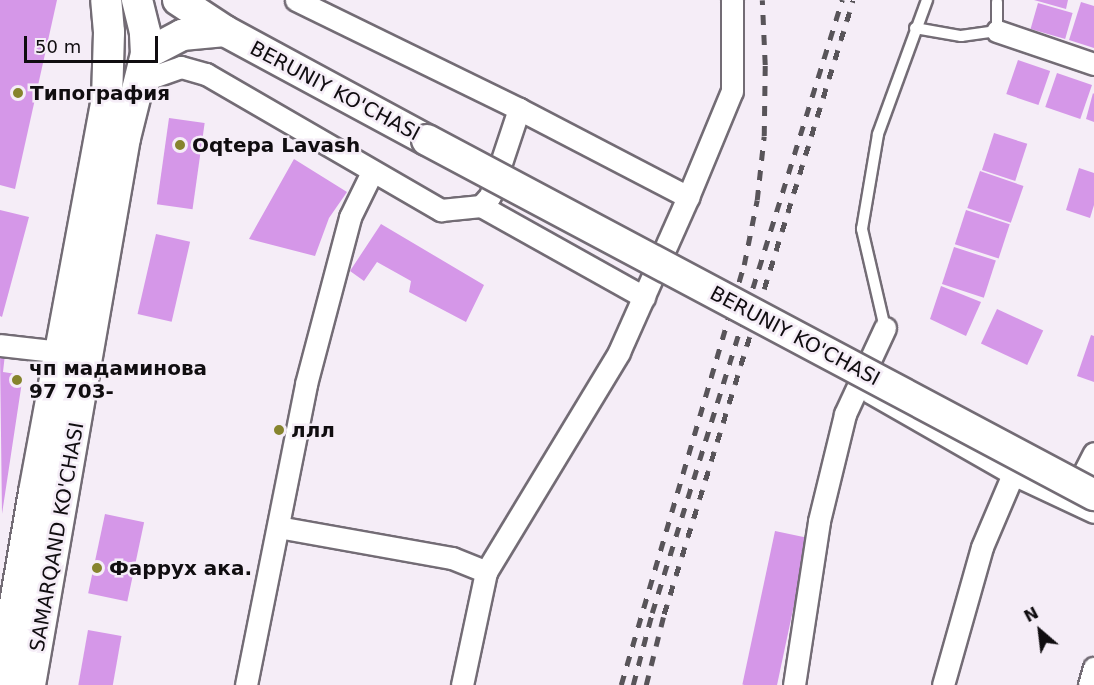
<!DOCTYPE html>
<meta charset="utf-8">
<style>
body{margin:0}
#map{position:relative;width:1094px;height:685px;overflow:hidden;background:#f5edf7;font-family:"DejaVu Sans",sans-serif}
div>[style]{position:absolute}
.building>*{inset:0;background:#d597e8;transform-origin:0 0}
.roads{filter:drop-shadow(2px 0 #736c75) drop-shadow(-2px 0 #736c75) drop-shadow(0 2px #736c75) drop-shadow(0 -2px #736c75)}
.service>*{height:10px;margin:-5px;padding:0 5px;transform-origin:5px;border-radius:5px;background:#fff}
.minor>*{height:21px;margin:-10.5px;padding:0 10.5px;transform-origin:10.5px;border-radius:10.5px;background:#fff}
.secondary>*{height:30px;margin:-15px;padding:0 15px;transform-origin:15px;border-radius:15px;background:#fff}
.rail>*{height:4.5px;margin-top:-2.25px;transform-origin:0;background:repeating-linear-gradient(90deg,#585459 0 10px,transparent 0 20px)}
.bridges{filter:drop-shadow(2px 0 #736c75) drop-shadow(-2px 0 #736c75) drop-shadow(0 2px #736c75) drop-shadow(0 -2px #736c75)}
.secondary-bridge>*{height:30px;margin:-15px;padding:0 15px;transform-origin:15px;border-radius:15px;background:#fff}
.dots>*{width:16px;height:16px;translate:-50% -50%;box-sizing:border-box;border:3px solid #f5edf7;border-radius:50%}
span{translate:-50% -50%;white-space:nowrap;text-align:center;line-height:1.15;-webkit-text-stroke:5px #f5edf7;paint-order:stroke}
.street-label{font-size:20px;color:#100d10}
.poi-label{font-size:20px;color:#100d10;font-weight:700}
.left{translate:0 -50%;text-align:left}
.north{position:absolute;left:1010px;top:601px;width:60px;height:60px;-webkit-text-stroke:4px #f5edf7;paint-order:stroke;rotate:332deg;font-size:16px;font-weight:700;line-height:24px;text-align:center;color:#100d10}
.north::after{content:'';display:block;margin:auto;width:21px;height:27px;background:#100d10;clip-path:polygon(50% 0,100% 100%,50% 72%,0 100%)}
.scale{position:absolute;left:24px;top:36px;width:134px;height:27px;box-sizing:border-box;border:3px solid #100d10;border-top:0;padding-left:8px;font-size:18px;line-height:21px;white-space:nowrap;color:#100d10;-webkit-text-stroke:4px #f5edf7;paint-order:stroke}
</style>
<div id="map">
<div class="building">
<div style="clip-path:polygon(0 0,57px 0,15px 189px,0 185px)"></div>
<div style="clip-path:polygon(1034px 0,1068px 0,1066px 9px)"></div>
<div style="clip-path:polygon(1081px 2px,1094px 6px,1094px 48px,1069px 40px)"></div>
<div style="left:1038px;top:3px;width:36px;height:27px;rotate:16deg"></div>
<div style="left:1018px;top:60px;width:34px;height:36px;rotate:19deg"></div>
<div style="left:1057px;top:73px;width:37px;height:36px;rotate:19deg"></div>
<div style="clip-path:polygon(1093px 93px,1094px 94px,1094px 122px,1086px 119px)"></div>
<div style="left:169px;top:118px;width:36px;height:87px;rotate:8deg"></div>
<div style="left:994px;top:133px;width:35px;height:39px;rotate:18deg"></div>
<div style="clip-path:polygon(294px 159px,347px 192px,329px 218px,315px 256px,249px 239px)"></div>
<div style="clip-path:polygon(1079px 168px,1094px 173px,1094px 205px,1090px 218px,1066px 210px)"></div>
<div style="left:980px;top:171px;width:46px;height:39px;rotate:19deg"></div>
<div style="clip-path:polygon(0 210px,29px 217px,2px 317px,0 316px)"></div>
<div style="left:966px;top:210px;width:46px;height:36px;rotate:18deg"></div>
<div style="clip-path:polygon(381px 224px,484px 285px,466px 322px,409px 292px,411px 281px,377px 262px,364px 281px,350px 271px)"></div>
<div style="left:156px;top:234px;width:35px;height:82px;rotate:13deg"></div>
<div style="left:954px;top:247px;width:44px;height:39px;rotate:18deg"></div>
<div style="clip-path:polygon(941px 286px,981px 302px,966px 336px,930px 319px)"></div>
<div style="left:997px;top:309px;width:51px;height:38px;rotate:25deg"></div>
<div style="clip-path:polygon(1091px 335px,1094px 336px,1094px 382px,1077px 376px)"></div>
<div style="clip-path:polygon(0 354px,5px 354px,3px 372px,23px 375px,2px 514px)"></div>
<div style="left:105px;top:514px;width:40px;height:81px;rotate:12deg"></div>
<div style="left:775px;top:531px;width:34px;height:157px;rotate:12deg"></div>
<div style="left:88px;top:630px;width:34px;height:56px;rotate:10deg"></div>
</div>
<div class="roads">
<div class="service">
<div style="left:915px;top:28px;width:47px;rotate:9.9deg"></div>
<div style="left:961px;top:36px;width:36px;rotate:-8deg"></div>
<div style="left:997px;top:31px;width:29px;rotate:-90deg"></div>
<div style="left:885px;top:328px;width:102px;rotate:-103.1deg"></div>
<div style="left:862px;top:229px;width:96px;rotate:-80.4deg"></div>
<div style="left:878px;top:134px;width:143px;rotate:-69.9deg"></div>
</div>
<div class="minor">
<div style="left:296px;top:0;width:248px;rotate:26deg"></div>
<div style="left:519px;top:109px;width:191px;rotate:27.5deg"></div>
<div style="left:997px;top:31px;width:102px;rotate:18.8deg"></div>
<div style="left:141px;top:81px;width:42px;rotate:-19.3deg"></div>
<div style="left:181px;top:67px;width:26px;rotate:16deg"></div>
<div style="left:206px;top:74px;width:272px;rotate:30.1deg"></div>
<div style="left:441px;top:210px;width:40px;rotate:-5.7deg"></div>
<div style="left:481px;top:206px;width:13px;rotate:-48deg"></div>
<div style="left:490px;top:196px;width:92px;rotate:-71.6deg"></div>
<div style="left:481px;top:206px;width:187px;rotate:29.2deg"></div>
<div style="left:0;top:345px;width:61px;rotate:6.5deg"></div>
<div style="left:870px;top:392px;width:165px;rotate:29.8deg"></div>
<div style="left:1013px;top:474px;width:89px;rotate:25.1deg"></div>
<div style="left:1072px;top:496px;width:48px;rotate:-62.9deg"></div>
<div style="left:278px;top:527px;width:177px;rotate:10.1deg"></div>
<div style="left:452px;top:558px;width:37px;rotate:22deg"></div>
<div style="left:246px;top:685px;width:307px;rotate:-78.7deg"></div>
<div style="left:306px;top:384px;width:173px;rotate:-75.2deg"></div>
<div style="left:350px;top:217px;width:50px;rotate:-63.9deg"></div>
<div style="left:462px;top:685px;width:116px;rotate:-78deg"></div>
<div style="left:486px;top:572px;width:257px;rotate:-58.8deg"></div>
<div style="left:619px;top:352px;width:170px;rotate:-66deg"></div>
<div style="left:688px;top:197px;width:115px;rotate:-67.5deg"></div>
<div style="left:732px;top:91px;width:91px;rotate:-90deg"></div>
<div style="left:794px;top:685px;width:166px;rotate:-81.3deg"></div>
<div style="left:819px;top:521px;width:110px;rotate:-76.3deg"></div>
<div style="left:845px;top:414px;width:95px;rotate:-65.1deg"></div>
<div style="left:943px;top:685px;width:143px;rotate:-74.2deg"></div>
<div style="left:982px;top:547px;width:79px;rotate:-67deg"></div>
<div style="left:1089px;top:685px;width:18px;rotate:-74deg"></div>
</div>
<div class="secondary">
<div style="left:178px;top:0;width:56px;rotate:33.4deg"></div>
<div style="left:225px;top:31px;width:230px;rotate:28.4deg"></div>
<div style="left:146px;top:54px;width:41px;rotate:-27.8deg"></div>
<div style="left:182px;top:35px;width:43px;rotate:-5.3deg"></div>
<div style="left:1px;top:685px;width:196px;rotate:-80.3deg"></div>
<div style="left:34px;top:492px;width:399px;rotate:-79.5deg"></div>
<div style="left:107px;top:100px;width:68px;rotate:-88.3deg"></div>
<div style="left:109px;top:32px;width:32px;rotate:-95deg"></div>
<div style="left:30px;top:685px;width:555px;rotate:-80.15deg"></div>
<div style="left:125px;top:138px;width:87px;rotate:-76deg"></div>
<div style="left:146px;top:54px;width:22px;rotate:-93deg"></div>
<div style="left:145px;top:32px;width:33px;rotate:-104deg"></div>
</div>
</div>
<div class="rail">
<div style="left:621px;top:685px;width:438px;rotate:-73.7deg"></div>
<div style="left:744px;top:265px;width:66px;rotate:-78.7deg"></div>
<div style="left:757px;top:200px;width:64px;rotate:-83.8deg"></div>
<div style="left:764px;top:136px;width:71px;rotate:-89.2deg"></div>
<div style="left:765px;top:65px;width:65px;rotate:-92.6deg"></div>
<div style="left:633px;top:685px;width:74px;rotate:-75.2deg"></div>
<div style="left:652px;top:613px;width:642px;rotate:-72.78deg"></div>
<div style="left:646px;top:685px;width:73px;rotate:-75.8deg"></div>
<div style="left:664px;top:614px;width:642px;rotate:-72.89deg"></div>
</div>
<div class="bridges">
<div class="secondary-bridge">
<div style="left:427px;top:140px;width:756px;rotate:28.02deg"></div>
</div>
</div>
<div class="dots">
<div style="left:18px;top:93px;background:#86842d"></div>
<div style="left:180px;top:145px;background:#86842d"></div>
<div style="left:17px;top:380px;background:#86842d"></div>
<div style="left:279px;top:430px;background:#86842d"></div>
<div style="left:97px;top:568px;background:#86842d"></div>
</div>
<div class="street-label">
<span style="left:335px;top:91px;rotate:28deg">BERUNIY KO'CHASI</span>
<span style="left:795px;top:336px;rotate:28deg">BERUNIY KO'CHASI</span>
<span style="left:57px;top:537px;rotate:-80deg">SAMARQAND KO'CHASI</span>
</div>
<div class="poi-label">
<span class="left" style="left:30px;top:93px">Типография</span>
<span class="left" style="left:192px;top:145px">Oqtepa Lavash</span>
<span class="left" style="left:29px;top:380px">чп мадаминова<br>97 703-</span>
<span class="left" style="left:291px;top:430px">ллл</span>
<span class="left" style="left:109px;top:568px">Фаррух ака.</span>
</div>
<div class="north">N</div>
<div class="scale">50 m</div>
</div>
